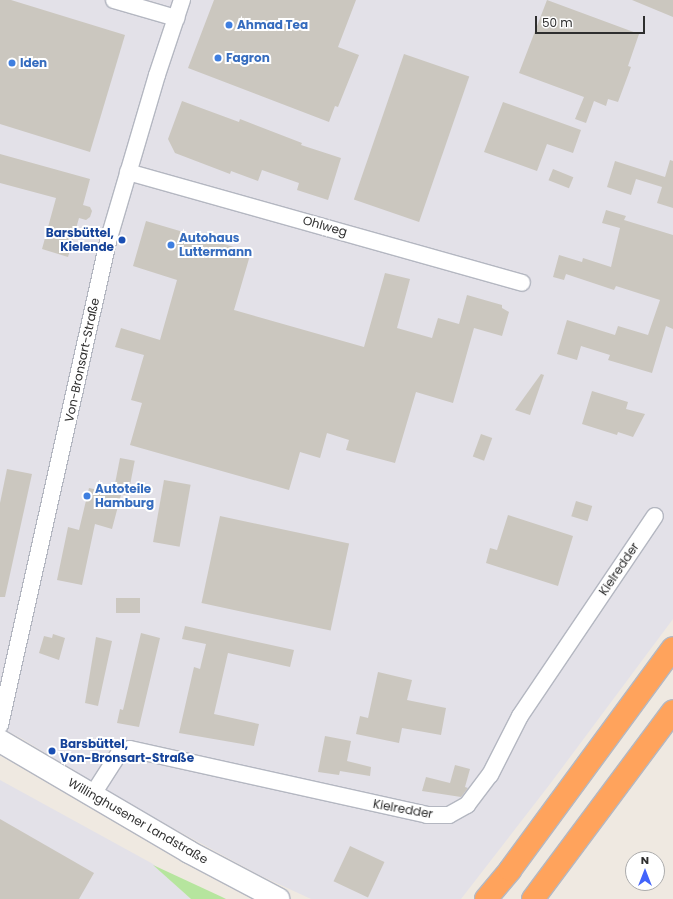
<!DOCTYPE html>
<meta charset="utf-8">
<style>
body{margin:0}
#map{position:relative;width:673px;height:899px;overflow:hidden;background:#efe9e1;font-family:Poppins,sans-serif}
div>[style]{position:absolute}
.industrial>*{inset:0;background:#e3e1e8}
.green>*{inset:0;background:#b6e59e}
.building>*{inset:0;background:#cbc7bf;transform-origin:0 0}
.roads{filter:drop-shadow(1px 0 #b4b7c1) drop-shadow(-1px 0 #b4b7c1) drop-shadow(0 1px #b4b7c1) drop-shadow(0 -1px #b4b7c1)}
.minor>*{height:16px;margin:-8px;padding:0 8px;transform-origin:8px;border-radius:8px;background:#fff}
.secondary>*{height:22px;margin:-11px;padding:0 11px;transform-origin:11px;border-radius:11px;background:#fff}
.motorway>*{height:22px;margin:-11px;padding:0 11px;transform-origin:11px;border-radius:11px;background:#ffa35c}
.dots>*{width:11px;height:11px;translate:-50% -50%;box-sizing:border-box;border:2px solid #fff;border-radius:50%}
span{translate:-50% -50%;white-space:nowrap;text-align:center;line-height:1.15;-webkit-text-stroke:4px #fff;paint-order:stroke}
.shop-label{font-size:12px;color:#366cbe;font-weight:700}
.left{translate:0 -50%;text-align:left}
.street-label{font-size:12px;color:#2e2e2e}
.transit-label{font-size:12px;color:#164399;font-weight:700}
.right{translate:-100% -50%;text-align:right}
.north{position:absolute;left:625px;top:851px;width:40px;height:40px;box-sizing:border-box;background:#fff;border:1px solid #ababab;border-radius:50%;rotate:0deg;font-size:11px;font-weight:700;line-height:16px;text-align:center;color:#2e2e2e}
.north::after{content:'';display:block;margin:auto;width:14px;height:18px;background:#4264fb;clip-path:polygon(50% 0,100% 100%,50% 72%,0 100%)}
.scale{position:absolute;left:535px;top:16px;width:110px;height:18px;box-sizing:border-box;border:2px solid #2e2e2e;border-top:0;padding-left:5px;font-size:12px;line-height:14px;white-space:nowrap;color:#2e2e2e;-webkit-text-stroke:3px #fff;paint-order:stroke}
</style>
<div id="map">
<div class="industrial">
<div style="clip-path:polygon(0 0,673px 0,673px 619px,550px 784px,461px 899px,311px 899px,259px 875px,123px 801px,21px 738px,0 728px)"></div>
<div style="clip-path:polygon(0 780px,153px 864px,191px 899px,0 899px)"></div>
</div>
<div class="green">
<div style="clip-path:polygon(153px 865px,222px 897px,226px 899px,191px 899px)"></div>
</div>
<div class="building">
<div style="clip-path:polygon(0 0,11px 0,125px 35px,90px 152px,0 124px)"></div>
<div style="clip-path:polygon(214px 0,356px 0,338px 47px,359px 55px,338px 107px,335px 106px,329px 122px,188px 68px)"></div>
<div style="clip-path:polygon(547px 0,639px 34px,628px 66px,631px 67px,618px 102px,608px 99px,606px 106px,594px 101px,586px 123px,575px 119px,584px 97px,519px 73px)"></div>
<div style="clip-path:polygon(632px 0,673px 0,673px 17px)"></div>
<div style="left:404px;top:54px;width:69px;height:154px;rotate:19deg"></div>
<div style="clip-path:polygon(182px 101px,239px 122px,240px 119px,302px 143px,301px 145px,341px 158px,328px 200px,297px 190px,299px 183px,262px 170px,258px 181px,231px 171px,230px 174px,175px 153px,168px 139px)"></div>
<div style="clip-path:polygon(503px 102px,581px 130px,573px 153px,547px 144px,537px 171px,484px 152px)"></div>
<div style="clip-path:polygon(0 154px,90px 179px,83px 205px,90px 207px,92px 211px,90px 217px,86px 220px,79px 218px,68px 257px,42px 249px,56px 198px,0 183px)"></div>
<div style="clip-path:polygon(670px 160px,673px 161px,673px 208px,657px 203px,662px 187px,636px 179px,631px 195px,607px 187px,615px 161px,665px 177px)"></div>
<div style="left:553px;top:169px;width:22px;height:12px;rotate:22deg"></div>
<div style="clip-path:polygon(606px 210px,626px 216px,624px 220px,673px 235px,673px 329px,666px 326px,652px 373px,608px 360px,610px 355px,581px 346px,577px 360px,557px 354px,567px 320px,615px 335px,618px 326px,648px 335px,660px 300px,616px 286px,614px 290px,566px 274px,564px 280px,553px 277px,559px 255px,582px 262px,583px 258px,611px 267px,620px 228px,602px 223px)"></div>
<div style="clip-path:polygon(146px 221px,251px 252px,234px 310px,364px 347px,385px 273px,410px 279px,397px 328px,432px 338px,438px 318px,459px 324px,467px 295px,502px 305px,502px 308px,509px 312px,502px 336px,474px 328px,453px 403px,416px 392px,395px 463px,346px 450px,349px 440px,327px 433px,320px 458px,300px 452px,289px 490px,130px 445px,142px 403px,131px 400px,144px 355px,115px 347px,121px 328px,160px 340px,177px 280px,133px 266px)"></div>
<div style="clip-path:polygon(541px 374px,544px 375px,530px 415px,515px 410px)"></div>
<div style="clip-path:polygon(592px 391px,628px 402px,626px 409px,645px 414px,633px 437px,618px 432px,617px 435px,582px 424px)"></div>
<div style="left:481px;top:434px;width:12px;height:24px;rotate:20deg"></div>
<div style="left:120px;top:458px;width:15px;height:35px;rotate:11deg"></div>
<div style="clip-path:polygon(7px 469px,32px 474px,5px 597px,0 597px,0 503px)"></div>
<div style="left:164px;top:480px;width:27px;height:63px;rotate:10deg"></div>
<div style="clip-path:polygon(89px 488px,121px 495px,112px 529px,95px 524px,82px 585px,57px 580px,68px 527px,79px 530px)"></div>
<div style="left:576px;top:501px;width:17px;height:16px;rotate:17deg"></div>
<div style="clip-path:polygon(508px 515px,573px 536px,558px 586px,486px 563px,490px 548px,497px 550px)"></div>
<div style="left:220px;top:516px;width:132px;height:89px;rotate:12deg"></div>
<div style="left:140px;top:598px;width:15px;height:24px;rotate:90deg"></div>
<div style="clip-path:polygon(185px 626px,294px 650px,290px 667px,228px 653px,214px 714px,259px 724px,254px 746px,179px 733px,194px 667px,200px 669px,206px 644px,182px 639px)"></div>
<div style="clip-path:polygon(141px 633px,160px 638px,139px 727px,117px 723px,120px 709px,123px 710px)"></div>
<div style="clip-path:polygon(53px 634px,65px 638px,59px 660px,39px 653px,44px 636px,52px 638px)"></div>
<div style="clip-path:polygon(96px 637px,112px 641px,98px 706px,85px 703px)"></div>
<div style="clip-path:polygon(378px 672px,412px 680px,407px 700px,446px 708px,441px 735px,402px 728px,399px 743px,356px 734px,360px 716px,368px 718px)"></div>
<div style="clip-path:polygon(325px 736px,351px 741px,347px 761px,371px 767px,370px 776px,340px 771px,339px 775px,318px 772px)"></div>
<div style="clip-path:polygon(455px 765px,470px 769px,465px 787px,468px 788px,461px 797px,422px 791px,426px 777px,450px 783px)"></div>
<div style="clip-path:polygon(0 819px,94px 873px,79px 899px,0 899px)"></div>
<div style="left:350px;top:846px;width:38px;height:39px;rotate:25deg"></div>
</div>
<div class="roads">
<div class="minor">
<div style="left:114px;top:0;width:65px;rotate:16.2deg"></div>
<div style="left:128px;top:172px;width:409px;rotate:15.7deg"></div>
<div style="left:0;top:725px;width:499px;rotate:-77.4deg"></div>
<div style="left:109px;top:238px;width:170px;rotate:-73.6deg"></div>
<div style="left:157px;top:75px;width:79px;rotate:-71.6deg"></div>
<div style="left:93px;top:794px;width:46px;rotate:-57.3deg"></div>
<div style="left:118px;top:755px;width:13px;rotate:-27deg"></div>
<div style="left:130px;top:749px;width:304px;rotate:12.5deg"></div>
<div style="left:427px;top:815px;width:22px"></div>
<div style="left:449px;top:815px;width:21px;rotate:-29deg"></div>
<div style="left:467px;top:805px;width:38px;rotate:-53deg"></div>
<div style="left:490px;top:775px;width:66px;rotate:-63deg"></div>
<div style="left:520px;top:716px;width:241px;rotate:-56deg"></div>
</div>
<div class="secondary">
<div style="left:0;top:741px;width:219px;rotate:30.4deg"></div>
<div style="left:189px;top:852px;width:101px;rotate:27.8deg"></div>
</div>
<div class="motorway">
<div style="left:486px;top:899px;width:38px;rotate:-50deg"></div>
<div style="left:510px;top:870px;width:275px;rotate:-53.7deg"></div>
<div style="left:533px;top:899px;width:234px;rotate:-53.3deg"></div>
</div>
</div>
<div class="dots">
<div style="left:229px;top:25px;background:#3f7fe0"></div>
<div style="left:218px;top:58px;background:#3f7fe0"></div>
<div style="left:12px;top:63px;background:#3f7fe0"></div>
<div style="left:122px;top:240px;background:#1a4fb4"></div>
<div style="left:171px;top:245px;background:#3f7fe0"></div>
<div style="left:87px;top:496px;background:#3f7fe0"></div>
<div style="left:52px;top:751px;background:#1a4fb4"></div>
</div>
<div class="shop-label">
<span class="left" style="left:237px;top:25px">Ahmad Tea</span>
<span class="left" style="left:226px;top:58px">Fagron</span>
<span class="left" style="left:20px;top:63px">Iden</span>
<span class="left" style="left:179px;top:245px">Autohaus<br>Luttermann</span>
<span class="left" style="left:95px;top:496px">Autoteile<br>Hamburg</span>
</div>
<div class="street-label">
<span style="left:325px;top:226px;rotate:16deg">Ohlweg</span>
<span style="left:82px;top:360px;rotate:-78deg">Von-Bronsart-Straße</span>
<span style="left:619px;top:569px;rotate:-56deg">Kielredder</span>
<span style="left:403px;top:809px;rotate:10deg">Kielredder</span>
<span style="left:138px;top:821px;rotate:30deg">Willinghusener Landstraße</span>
</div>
<div class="transit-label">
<span class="right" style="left:114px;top:240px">Barsbüttel,<br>Kielende</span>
<span class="left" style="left:60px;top:751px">Barsbüttel,<br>Von-Bronsart-Straße</span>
</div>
<div class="north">N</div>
<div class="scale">50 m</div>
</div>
